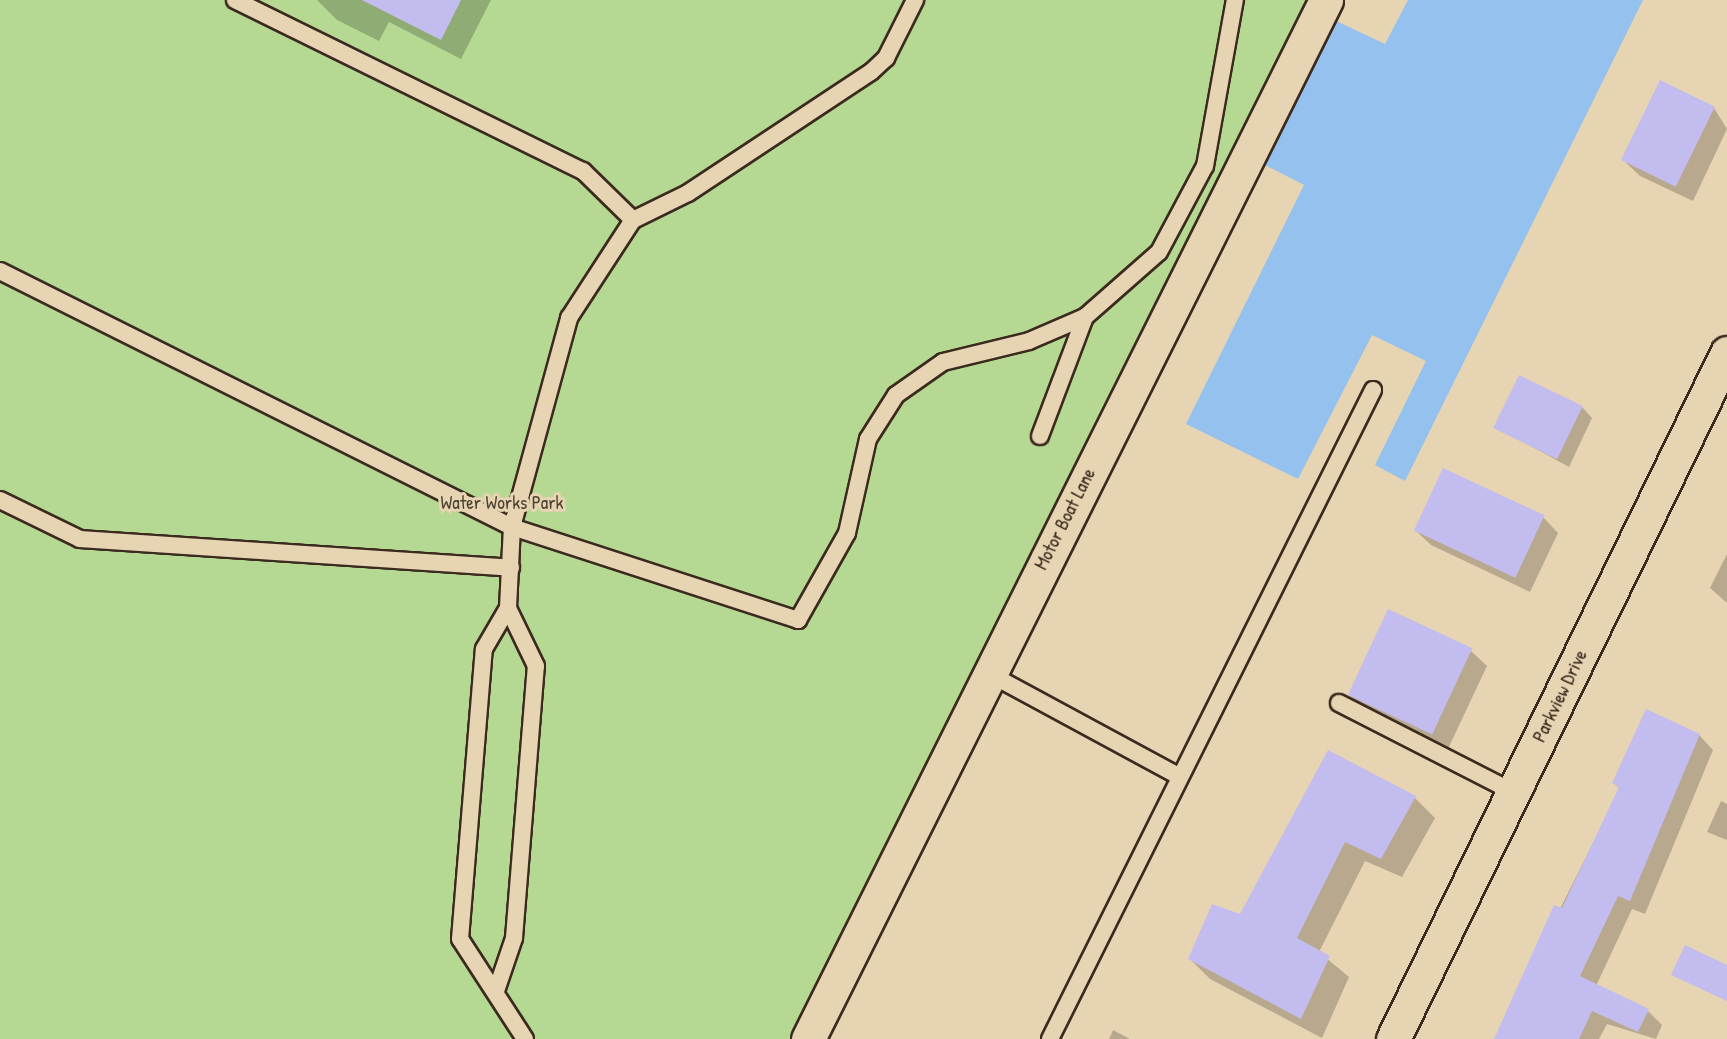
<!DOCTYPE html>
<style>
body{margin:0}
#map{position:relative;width:1727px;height:1039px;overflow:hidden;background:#e7d4b2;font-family:"Patrick Hand",sans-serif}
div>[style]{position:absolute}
.green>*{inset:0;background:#b5d893}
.water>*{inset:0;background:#95c1ee}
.shadow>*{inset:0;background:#0003}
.building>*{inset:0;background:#c3bcee;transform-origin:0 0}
.roads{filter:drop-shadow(2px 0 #3b2a1e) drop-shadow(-2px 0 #3b2a1e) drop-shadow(0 2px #3b2a1e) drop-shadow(0 -2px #3b2a1e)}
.lane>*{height:16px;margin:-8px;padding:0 8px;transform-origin:8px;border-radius:8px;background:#e7d4b2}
.street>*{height:33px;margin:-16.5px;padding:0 16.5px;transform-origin:16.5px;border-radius:16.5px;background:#e7d4b2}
span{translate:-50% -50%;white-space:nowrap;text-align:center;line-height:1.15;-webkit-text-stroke:6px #e7d4b2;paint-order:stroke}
.park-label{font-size:19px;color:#4d4430}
.street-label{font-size:19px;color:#3b2a1e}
</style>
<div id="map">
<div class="green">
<div style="clip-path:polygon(0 0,1308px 0,797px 1039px,0 1039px)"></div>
</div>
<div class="water">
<div style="clip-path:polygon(1408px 0,1643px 0,1405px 481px,1375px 465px,1426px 361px,1372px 335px,1298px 479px,1186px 424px,1304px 185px,1259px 162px,1330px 18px,1385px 44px)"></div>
</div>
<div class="shadow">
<div style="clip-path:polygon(317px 0,491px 0,461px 59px,389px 22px,379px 41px,337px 20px)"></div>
<div style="clip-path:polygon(1714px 108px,1727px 129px,1693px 201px,1640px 176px,1624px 161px)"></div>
<div style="clip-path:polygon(1582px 407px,1592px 418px,1569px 467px,1496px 427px)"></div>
<div style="clip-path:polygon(1543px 517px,1558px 533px,1530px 592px,1431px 545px,1415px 530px)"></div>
<div style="clip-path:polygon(1727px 554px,1727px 603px,1710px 588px)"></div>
<div style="clip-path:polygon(1471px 651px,1487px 666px,1447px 751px,1365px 710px,1349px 695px)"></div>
<div style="clip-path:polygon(1699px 735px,1713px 750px,1645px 914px,1632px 909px,1596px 986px,1648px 1011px,1662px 1025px,1656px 1039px,1607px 1024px,1599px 1039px,1495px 1039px,1620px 789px,1614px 783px)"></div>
<div style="clip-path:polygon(1328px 752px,1415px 798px,1435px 818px,1402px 877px,1365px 861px,1319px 952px,1349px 977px,1322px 1038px,1210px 979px,1190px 959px,1240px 916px)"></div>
<div style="clip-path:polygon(1721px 801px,1727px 804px,1727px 840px,1707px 832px)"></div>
<div style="clip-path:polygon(1113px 1030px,1130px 1039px,1109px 1039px)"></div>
</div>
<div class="building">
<div style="clip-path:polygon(362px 0,461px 0,441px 40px)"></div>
<div style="left:1660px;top:80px;width:61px;height:89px;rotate:26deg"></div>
<div style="left:1519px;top:375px;width:71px;height:59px;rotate:26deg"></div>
<div style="left:1443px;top:468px;width:112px;height:69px;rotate:25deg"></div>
<div style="left:1388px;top:609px;width:93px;height:95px;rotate:25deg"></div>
<div style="clip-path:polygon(1646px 709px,1700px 734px,1630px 901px,1618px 896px,1580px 976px,1649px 1009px,1638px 1032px,1592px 1011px,1579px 1039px,1494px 1039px,1554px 905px,1562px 908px,1619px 787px,1612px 783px)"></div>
<div style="clip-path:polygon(1328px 750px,1416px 796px,1381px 859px,1345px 842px,1297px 938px,1330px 956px,1301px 1019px,1188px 959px,1212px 904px,1240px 914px)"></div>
<div style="clip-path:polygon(1685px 945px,1727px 965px,1727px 1001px,1671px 975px)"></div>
</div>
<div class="roads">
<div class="lane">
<div style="left:235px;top:0;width:388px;rotate:26.2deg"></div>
<div style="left:583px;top:171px;width:70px;rotate:44.4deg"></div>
<div style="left:0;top:271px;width:572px;rotate:26.57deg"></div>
<div style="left:512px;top:527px;width:301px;rotate:18deg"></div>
<div style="left:798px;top:620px;width:100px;rotate:-60.6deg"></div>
<div style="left:847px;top:533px;width:96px;rotate:-77.4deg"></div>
<div style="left:868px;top:439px;width:52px;rotate:-57.5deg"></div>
<div style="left:896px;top:395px;width:57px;rotate:-35.1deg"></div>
<div style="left:943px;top:362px;width:89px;rotate:-13.7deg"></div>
<div style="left:1029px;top:341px;width:61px;rotate:-23.2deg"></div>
<div style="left:1085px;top:317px;width:98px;rotate:-41.3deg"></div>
<div style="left:1159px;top:252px;width:98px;rotate:-61.9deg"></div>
<div style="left:1205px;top:166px;width:169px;rotate:-79.8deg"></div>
<div style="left:1040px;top:436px;width:127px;rotate:-69.3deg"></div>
<div style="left:0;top:500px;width:89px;rotate:26deg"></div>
<div style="left:80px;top:539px;width:432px;rotate:3.8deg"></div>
<div style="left:988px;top:673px;width:218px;rotate:28.4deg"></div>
<div style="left:1339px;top:703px;width:195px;rotate:27.1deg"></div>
<div style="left:496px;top:991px;width:56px;rotate:-71.2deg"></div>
<div style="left:514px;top:938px;width:273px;rotate:-85.4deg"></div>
<div style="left:536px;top:666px;width:64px;rotate:-115.8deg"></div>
<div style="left:525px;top:1039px;width:119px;rotate:-123deg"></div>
<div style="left:460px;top:939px;width:291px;rotate:-85.3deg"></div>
<div style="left:484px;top:649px;width:48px;rotate:-59.7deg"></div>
<div style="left:508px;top:608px;width:81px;rotate:-87.2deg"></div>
<div style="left:512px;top:527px;width:217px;rotate:-74.7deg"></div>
<div style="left:569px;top:318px;width:117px;rotate:-56.9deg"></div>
<div style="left:633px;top:220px;width:61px;rotate:-26.1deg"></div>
<div style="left:688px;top:193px;width:219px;rotate:-33.5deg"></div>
<div style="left:871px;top:72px;width:21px;rotate:-43deg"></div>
<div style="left:886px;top:58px;width:65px;rotate:-63.4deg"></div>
<div style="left:1050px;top:1039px;width:725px;rotate:-63.54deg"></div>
</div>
<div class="street">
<div style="left:808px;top:1039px;width:1161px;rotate:-63.5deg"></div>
<div style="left:1393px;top:1039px;width:763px;rotate:-64.04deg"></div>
</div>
</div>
<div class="park-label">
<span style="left:502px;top:503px">Water Works Park</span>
</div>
<div class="street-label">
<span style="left:1065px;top:519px;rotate:-63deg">Motor Boat Lane</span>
<span style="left:1560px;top:696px;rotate:-64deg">Parkview Drive</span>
</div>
</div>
